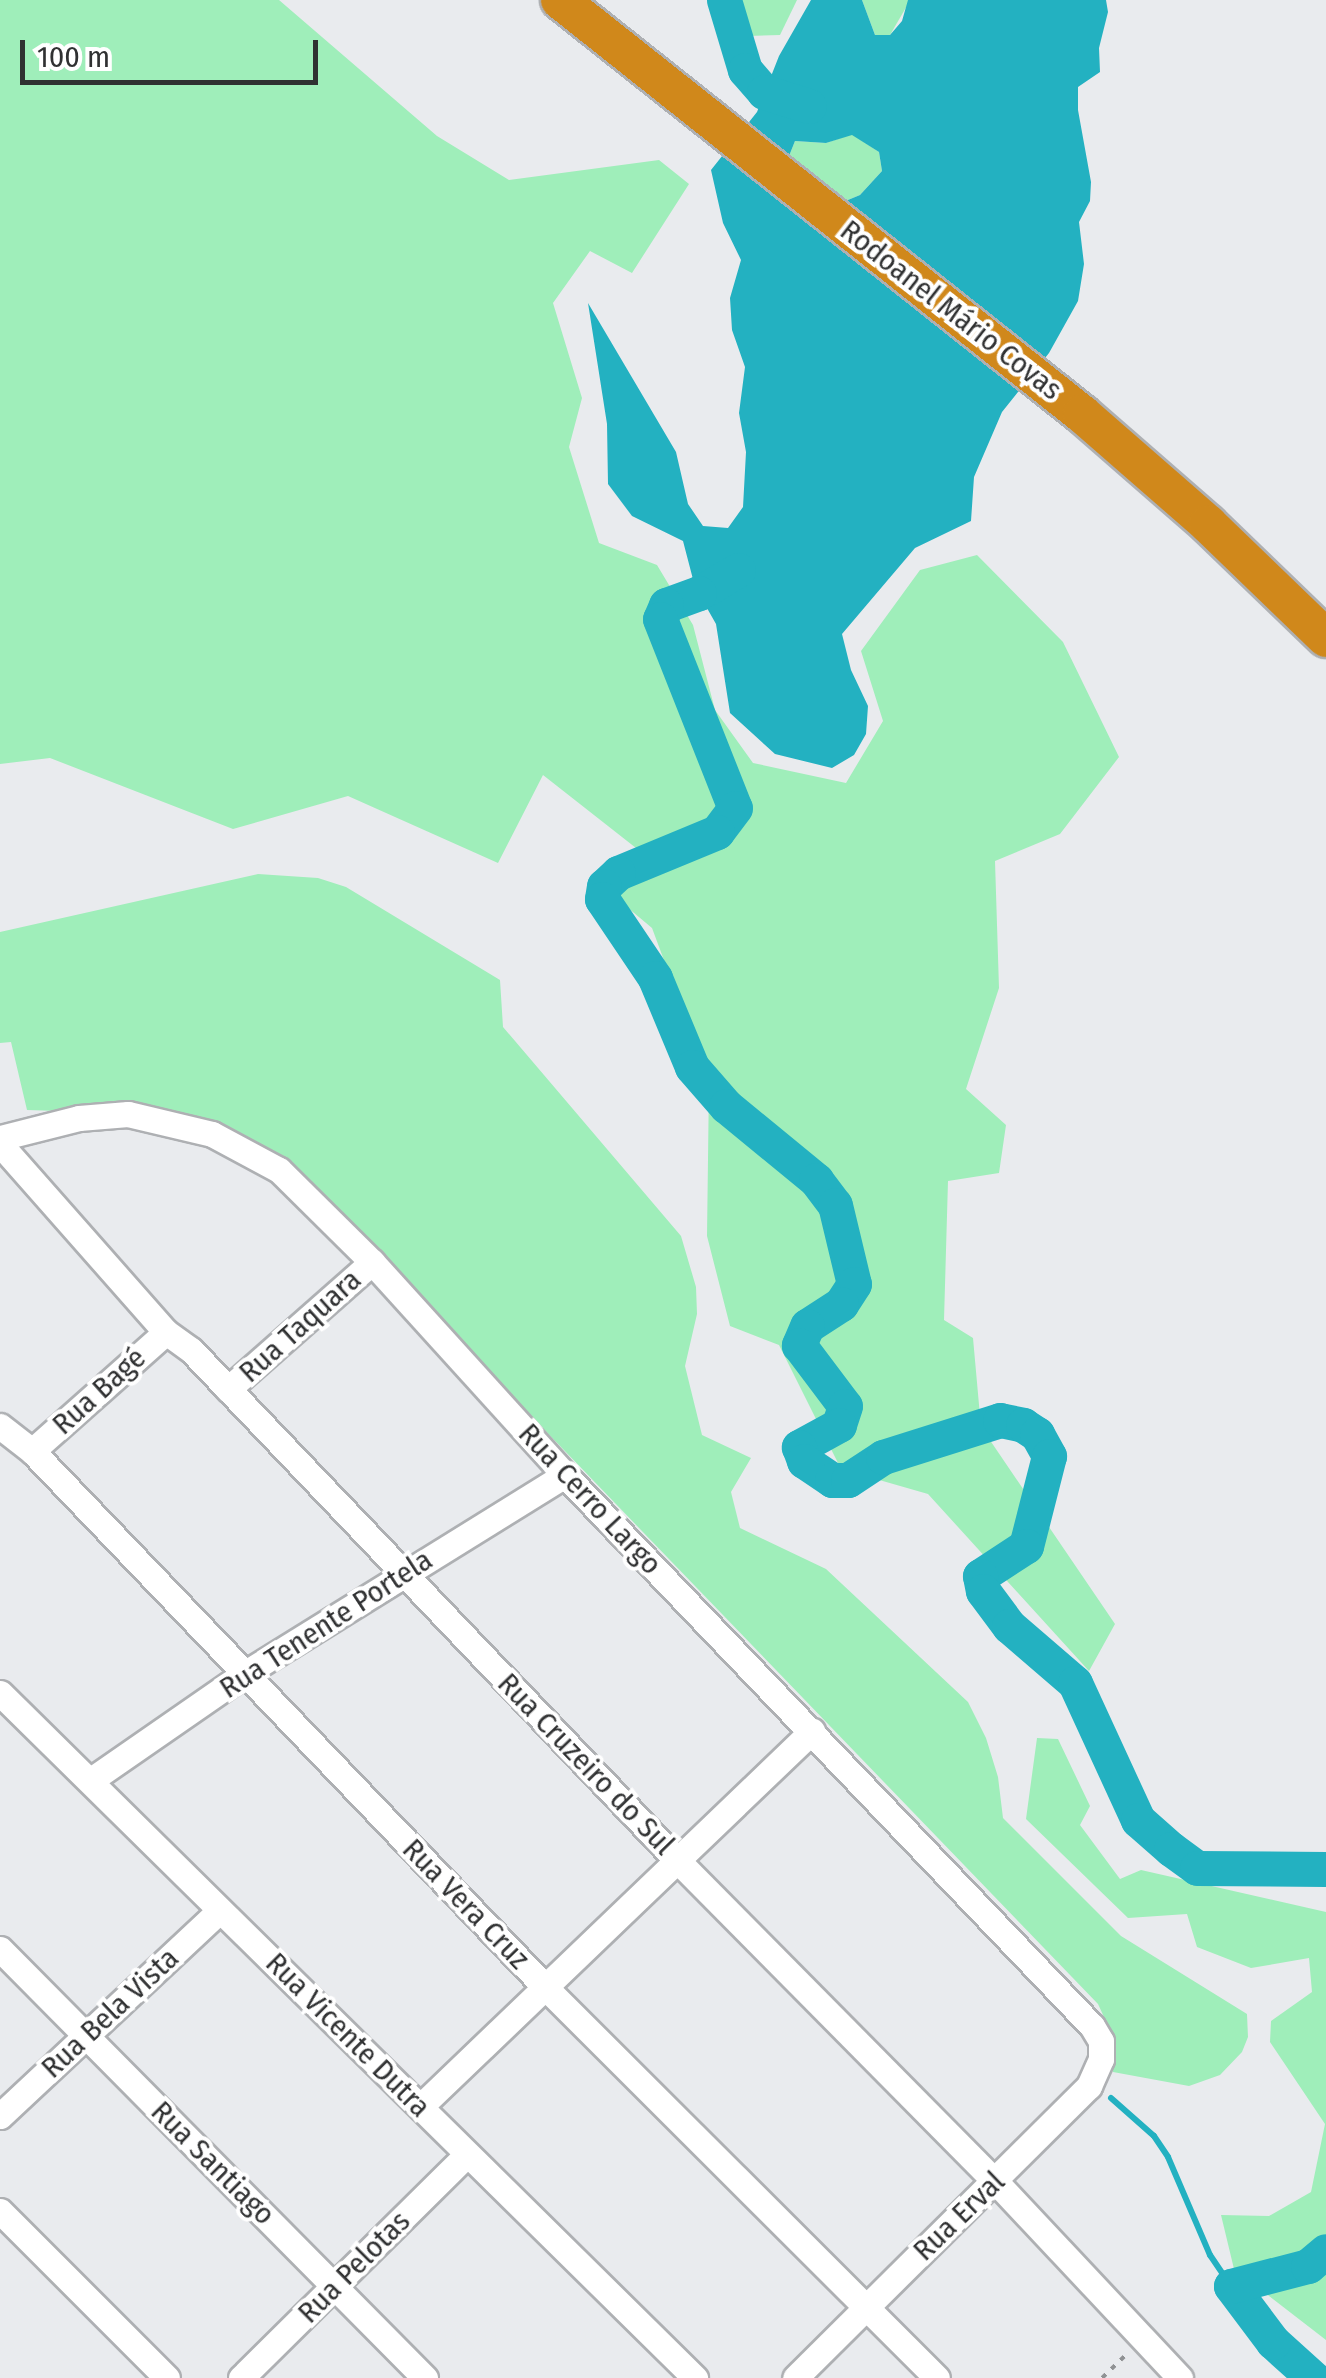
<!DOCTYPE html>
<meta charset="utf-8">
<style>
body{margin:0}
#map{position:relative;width:1326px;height:2378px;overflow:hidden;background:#e9ebee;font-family:"Fira Sans Condensed",sans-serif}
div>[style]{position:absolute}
.green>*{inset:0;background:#9feeba}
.water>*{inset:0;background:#23b1c1}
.stream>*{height:6px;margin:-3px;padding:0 3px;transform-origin:3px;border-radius:3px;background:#23b1c1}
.river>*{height:35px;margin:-17.5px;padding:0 17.5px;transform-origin:17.5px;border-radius:17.5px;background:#23b1c1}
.path>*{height:4px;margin-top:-2px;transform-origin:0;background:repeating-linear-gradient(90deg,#909294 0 5px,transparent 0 13px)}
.roads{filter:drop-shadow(2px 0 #aeb0b3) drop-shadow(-2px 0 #aeb0b3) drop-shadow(0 2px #aeb0b3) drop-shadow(0 -2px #aeb0b3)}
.minor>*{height:25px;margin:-12.5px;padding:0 12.5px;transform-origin:12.5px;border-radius:12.5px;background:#fff}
.highway>*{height:38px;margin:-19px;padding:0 19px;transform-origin:19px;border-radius:19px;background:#d0881b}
span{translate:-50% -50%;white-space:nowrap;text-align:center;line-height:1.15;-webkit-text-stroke:8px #fff;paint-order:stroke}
.street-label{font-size:30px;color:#303132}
.scale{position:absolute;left:20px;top:40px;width:298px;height:45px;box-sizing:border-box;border:5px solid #303132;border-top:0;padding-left:12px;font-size:30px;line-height:35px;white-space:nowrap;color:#303132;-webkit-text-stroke:8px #fff;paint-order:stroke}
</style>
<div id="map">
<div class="green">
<div style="clip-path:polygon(0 0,279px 0,437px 136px,509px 180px,659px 160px,689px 184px,632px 273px,590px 251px,553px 303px,582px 398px,569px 447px,599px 543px,657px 565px,693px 625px,715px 710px,753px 763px,846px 783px,883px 721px,861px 651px,920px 570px,977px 555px,1063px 642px,1119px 757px,1060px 834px,995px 861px,999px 988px,966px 1089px,1006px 1125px,999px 1173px,948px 1181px,944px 1320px,973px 1338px,981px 1427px,1115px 1624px,1089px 1671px,928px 1494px,841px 1469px,779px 1345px,730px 1326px,707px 1236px,709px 1081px,652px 928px,615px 897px,636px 848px,543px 775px,498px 863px,348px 796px,233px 829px,50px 758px,0 764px)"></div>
<div style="clip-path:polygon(733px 0,797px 0,780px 35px,747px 36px)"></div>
<div style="clip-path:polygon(862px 0,908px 0,908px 4px,890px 35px,875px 35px)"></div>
<div style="clip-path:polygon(852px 134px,879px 152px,882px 171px,860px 195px,807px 217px,782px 202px,777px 186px,795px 141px,826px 143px)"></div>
<div style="clip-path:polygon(258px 874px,318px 878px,346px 887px,500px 980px,503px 1027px,681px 1236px,696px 1287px,697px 1314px,685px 1366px,702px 1435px,751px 1458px,731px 1492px,740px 1528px,826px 1569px,968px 1702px,986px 1738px,998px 1777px,1003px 1818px,1121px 1936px,1247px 2014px,1248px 2037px,1242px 2052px,1220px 2075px,1189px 2086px,1113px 2072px,1110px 2030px,1098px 2004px,290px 1166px,91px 1112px,27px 1110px,11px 1042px,0 1043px,0 932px)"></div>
<div style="clip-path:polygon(1037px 1738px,1058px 1739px,1090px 1806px,1080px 1825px,1120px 1879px,1141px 1870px,1326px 1912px,1326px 2340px,1234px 2269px,1221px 2215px,1269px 2216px,1311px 2192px,1325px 2124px,1270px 2042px,1271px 2021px,1312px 1992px,1309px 1958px,1251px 1968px,1197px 1947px,1187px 1914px,1128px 1918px,1026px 1819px)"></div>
</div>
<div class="water">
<div style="clip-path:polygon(evenodd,811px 0,862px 0,875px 35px,890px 35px,902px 21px,908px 0,1106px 0,1108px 12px,1099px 48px,1100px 72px,1078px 87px,1078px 110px,1091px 182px,1090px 201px,1079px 222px,1084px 264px,1078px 301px,1049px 353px,1002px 412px,974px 477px,971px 521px,915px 548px,842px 634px,851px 670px,868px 706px,866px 734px,854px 755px,832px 768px,775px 754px,730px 713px,716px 624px,695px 587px,683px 541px,632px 516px,608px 484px,607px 424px,588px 303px,676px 452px,688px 504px,703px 526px,728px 528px,743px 507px,746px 452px,739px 413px,745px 367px,732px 330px,730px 298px,741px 260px,723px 223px,711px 170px,757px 112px,779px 56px,811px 0,852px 135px,879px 152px,882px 171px,860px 195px,807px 217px,782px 202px,777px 186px,795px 141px,826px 143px,852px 135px)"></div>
</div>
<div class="stream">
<div style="left:1111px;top:2098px;width:57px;rotate:41.5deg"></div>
<div style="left:1154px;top:2136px;width:25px;rotate:56deg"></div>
<div style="left:1168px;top:2157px;width:107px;rotate:66.8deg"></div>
<div style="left:1210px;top:2255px;width:37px;rotate:56deg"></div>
</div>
<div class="river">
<div style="left:724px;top:0;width:73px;rotate:73.3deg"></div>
<div style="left:745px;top:70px;width:29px;rotate:49deg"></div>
<div style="left:764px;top:92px;width:47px;rotate:17.3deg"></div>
<div style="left:738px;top:570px;width:45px;rotate:149.5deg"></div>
<div style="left:699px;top:593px;width:35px;rotate:160deg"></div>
<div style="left:666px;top:605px;width:15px;rotate:113deg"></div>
<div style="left:660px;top:619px;width:203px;rotate:68.4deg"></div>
<div style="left:735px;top:808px;width:30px;rotate:127deg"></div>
<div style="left:717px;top:832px;width:107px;rotate:157.5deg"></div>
<div style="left:618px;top:873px;width:19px;rotate:137deg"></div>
<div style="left:604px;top:886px;width:13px;rotate:99deg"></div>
<div style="left:602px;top:899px;width:95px;rotate:56.1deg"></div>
<div style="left:655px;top:978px;width:96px;rotate:67.4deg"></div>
<div style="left:692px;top:1067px;width:52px;rotate:48.9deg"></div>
<div style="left:726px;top:1106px;width:117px;rotate:39.4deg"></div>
<div style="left:816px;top:1180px;width:31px;rotate:53deg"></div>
<div style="left:835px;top:1205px;width:81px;rotate:76.5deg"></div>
<div style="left:854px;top:1284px;width:24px;rotate:123deg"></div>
<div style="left:841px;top:1304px;width:40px;rotate:147.1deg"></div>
<div style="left:807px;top:1326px;width:21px;rotate:113deg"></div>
<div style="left:799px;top:1345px;width:76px;rotate:53deg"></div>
<div style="left:845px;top:1406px;width:20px;rotate:108deg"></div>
<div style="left:839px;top:1425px;width:46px;rotate:151.2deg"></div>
<div style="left:799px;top:1447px;width:15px;rotate:70deg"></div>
<div style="left:804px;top:1461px;width:34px;rotate:34deg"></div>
<div style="left:832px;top:1480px;width:16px"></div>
<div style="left:848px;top:1480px;width:42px;rotate:-33.3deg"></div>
<div style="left:883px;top:1457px;width:123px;rotate:-17.5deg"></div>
<div style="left:1000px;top:1420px;width:24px;rotate:12deg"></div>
<div style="left:1023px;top:1425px;width:17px;rotate:33deg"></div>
<div style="left:1037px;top:1434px;width:25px;rotate:61deg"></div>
<div style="left:1049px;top:1456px;width:93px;rotate:104.3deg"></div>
<div style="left:1026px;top:1546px;width:55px;rotate:146.9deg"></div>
<div style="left:980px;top:1576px;width:15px;rotate:79deg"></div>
<div style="left:983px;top:1591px;width:44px;rotate:53.4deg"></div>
<div style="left:1009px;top:1626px;width:87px;rotate:40.8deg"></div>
<div style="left:1075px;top:1683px;width:151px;rotate:65.3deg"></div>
<div style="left:1138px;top:1820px;width:44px;rotate:41.3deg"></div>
<div style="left:1171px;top:1849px;width:32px;rotate:36deg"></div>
<div style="left:1197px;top:1868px;width:129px;rotate:0.4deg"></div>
<div style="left:1313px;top:2378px;width:54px;rotate:-138deg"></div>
<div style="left:1273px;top:2342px;width:70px;rotate:-126.9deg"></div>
<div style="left:1231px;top:2286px;width:80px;rotate:-14.6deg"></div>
<div style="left:1308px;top:2266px;width:23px;rotate:-40deg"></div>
</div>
<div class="path">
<div style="left:1102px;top:2378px;width:37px;rotate:-44deg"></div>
</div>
<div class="roads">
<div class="minor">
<div style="left:0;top:1138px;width:81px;rotate:-14.2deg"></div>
<div style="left:79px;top:1118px;width:49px;rotate:-4.7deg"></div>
<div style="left:128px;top:1114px;width:86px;rotate:13.4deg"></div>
<div style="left:212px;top:1134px;width:76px;rotate:28.2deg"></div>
<div style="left:279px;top:1170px;width:131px;rotate:44.7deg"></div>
<div style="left:372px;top:1262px;width:287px;rotate:47.8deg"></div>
<div style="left:565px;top:1475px;width:762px;rotate:46.28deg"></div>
<div style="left:1092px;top:2026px;width:17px;rotate:59deg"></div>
<div style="left:1101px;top:2041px;width:18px;rotate:90deg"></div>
<div style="left:1101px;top:2059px;width:30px;rotate:114deg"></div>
<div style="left:1089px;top:2086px;width:414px;rotate:135.2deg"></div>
<div style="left:0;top:1144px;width:251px;rotate:48.6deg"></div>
<div style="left:166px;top:1332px;width:31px;rotate:36deg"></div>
<div style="left:191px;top:1350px;width:704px;rotate:46.38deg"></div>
<div style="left:677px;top:1860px;width:453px;rotate:45.3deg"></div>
<div style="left:996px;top:2182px;width:269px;rotate:46.8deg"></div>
<div style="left:228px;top:1389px;width:192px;rotate:-41.4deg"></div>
<div style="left:0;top:1426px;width:41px;rotate:38deg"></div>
<div style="left:32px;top:1451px;width:743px;rotate:46.25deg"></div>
<div style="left:546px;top:1988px;width:552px;rotate:44.93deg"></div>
<div style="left:32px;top:1451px;width:179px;rotate:-41.6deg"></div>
<div style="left:0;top:1693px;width:976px;rotate:44.58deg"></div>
<div style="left:91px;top:1780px;width:186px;rotate:-34.7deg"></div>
<div style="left:244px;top:1674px;width:378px;rotate:-31.8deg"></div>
<div style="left:0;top:1949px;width:604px;rotate:45.27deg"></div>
<div style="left:421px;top:2106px;width:542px;rotate:-43.8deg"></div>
<div style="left:0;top:2116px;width:301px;rotate:-43.1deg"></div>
<div style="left:0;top:2211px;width:236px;rotate:45deg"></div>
<div style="left:241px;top:2378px;width:317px;rotate:-44.7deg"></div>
</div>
<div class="highway">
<div style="left:560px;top:0;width:666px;rotate:38.42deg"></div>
<div style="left:1082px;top:414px;width:167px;rotate:41.1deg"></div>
<div style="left:1208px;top:524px;width:164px;rotate:44deg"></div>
</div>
</div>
<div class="street-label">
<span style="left:951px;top:310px;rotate:38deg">Rodoanel Mário Covas</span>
<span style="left:300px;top:1326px;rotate:-42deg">Rua Taquara</span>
<span style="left:99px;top:1391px;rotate:-42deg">Rua Bagé</span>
<span style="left:590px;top:1499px;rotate:47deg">Rua Cerro Largo</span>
<span style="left:326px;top:1624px;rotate:-33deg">Rua Tenente Portela</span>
<span style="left:586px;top:1764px;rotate:46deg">Rua Cruzeiro do Sul</span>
<span style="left:466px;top:1904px;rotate:46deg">Rua Vera Cruz</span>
<span style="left:110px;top:2013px;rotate:-43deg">Rua Bela Vista</span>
<span style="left:348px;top:2035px;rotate:45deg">Rua Vicente Dutra</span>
<span style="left:213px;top:2163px;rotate:45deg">Rua Santiago</span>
<span style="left:959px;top:2216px;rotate:-44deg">Rua Erval</span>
<span style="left:354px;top:2267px;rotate:-45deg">Rua Pelotas</span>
</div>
<div class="scale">100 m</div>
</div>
